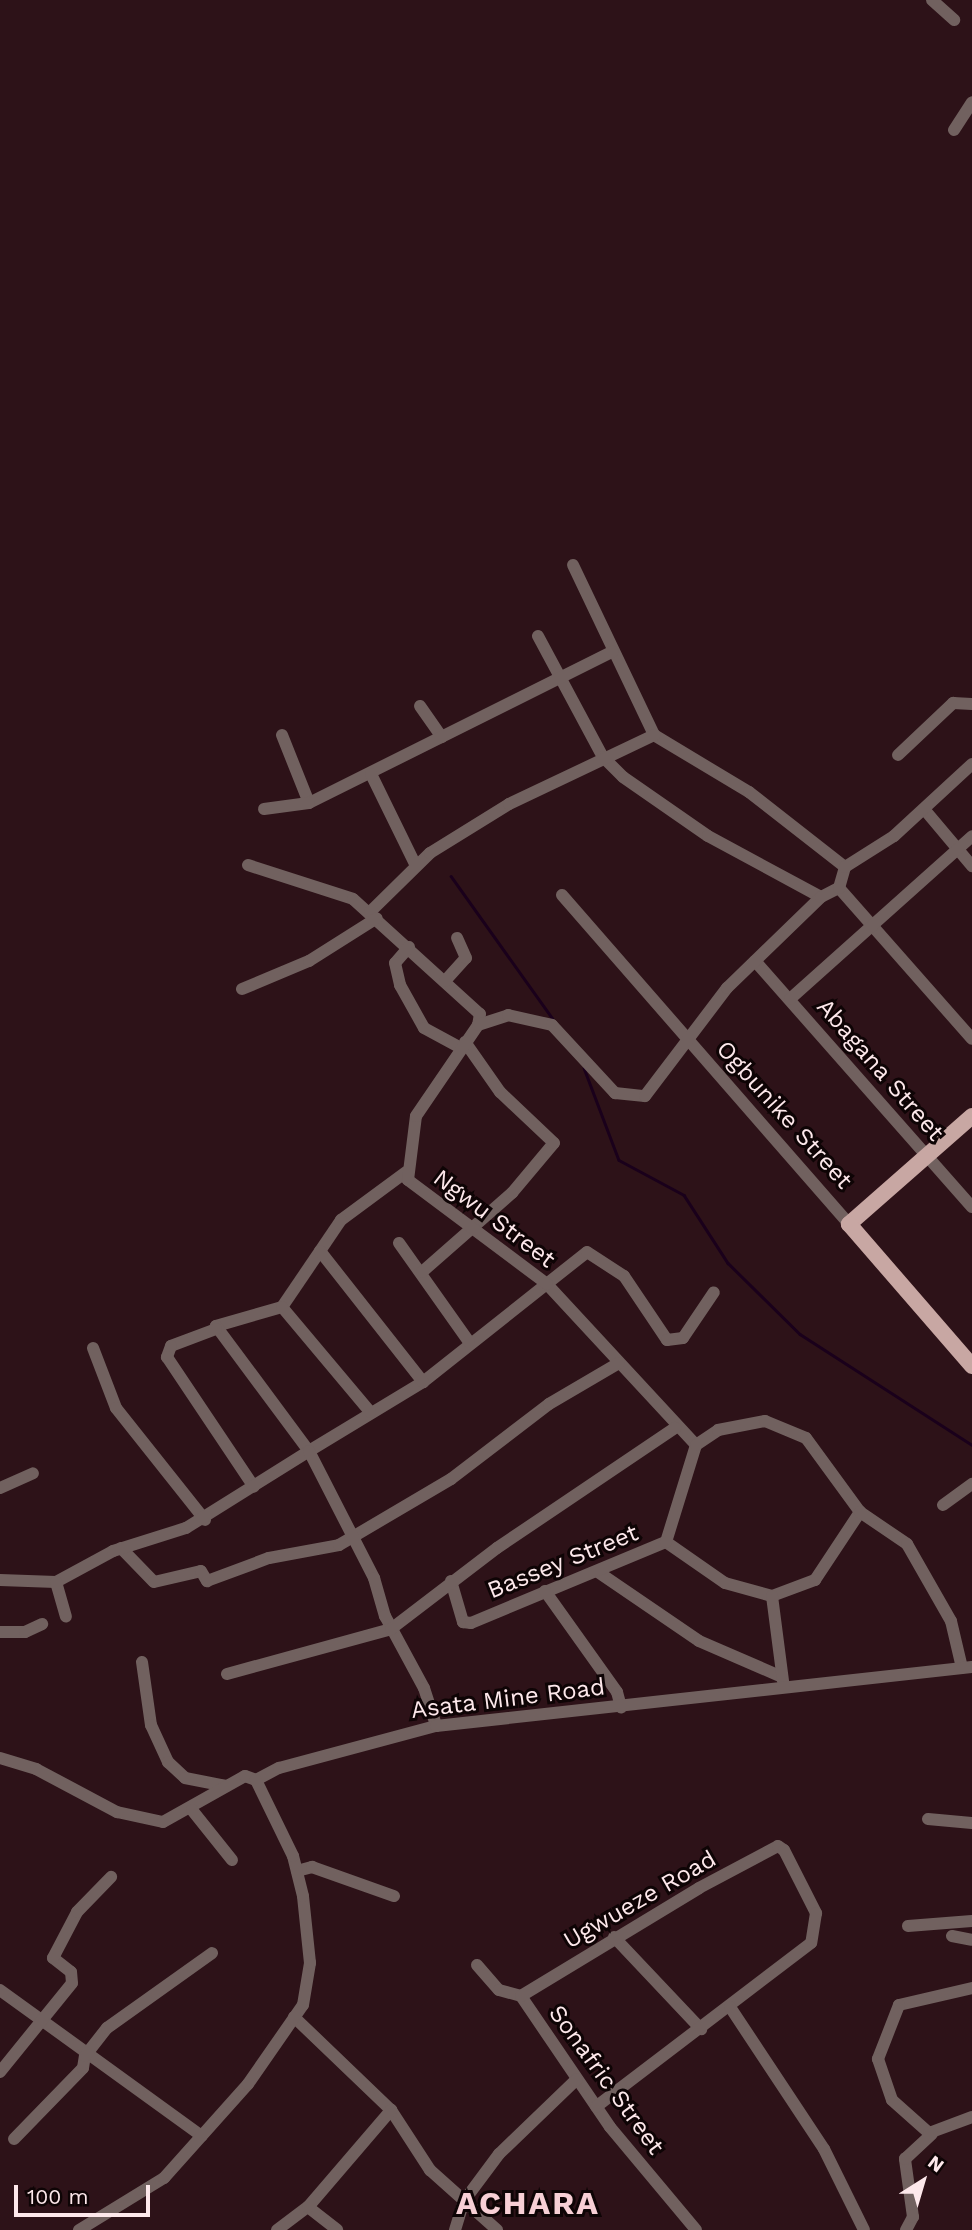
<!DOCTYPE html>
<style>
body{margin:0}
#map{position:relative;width:972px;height:2230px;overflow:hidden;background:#2d1218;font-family:"Work Sans",sans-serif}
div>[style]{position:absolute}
.stream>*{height:2.5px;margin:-1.25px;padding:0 1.25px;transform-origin:1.25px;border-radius:1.25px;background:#1a001b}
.minor>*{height:12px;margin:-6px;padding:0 6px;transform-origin:6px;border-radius:6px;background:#71615f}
.major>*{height:16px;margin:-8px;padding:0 8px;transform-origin:8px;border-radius:8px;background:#c8a7a3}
span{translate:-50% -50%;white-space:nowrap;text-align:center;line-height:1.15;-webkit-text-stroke:6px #0e0405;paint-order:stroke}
.street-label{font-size:24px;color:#fde8eb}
.district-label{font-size:32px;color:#f7cfd5;font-weight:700;letter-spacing:2px}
.north{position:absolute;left:888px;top:2146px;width:70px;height:70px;-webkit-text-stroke:5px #0e0405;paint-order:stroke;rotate:37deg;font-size:19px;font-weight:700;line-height:28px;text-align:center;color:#fde8eb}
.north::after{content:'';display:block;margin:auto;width:24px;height:32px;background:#fde8eb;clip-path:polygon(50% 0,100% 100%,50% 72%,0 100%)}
.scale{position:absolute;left:14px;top:2185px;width:136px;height:32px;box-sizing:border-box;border:4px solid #fde8eb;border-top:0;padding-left:9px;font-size:21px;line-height:24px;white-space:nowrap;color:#fde8eb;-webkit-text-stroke:5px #0e0405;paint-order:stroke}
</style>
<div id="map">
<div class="stream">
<div style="left:451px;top:876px;width:179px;rotate:54.5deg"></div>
<div style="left:584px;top:1068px;width:98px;rotate:69.2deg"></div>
<div style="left:619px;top:1160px;width:74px;rotate:28.3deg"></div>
<div style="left:684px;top:1195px;width:81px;rotate:57.1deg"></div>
<div style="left:728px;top:1263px;width:101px;rotate:44.6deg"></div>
<div style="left:800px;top:1334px;width:205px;rotate:32.8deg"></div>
</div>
<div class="minor">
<div style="left:932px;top:0;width:30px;rotate:42deg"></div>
<div style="left:954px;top:130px;width:33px;rotate:-57deg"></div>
<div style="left:573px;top:565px;width:188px;rotate:64.5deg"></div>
<div style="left:654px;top:735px;width:111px;rotate:31deg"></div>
<div style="left:749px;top:792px;width:122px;rotate:38deg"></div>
<div style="left:538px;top:636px;width:137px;rotate:61.8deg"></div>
<div style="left:603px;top:757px;width:28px;rotate:45deg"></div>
<div style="left:623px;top:777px;width:103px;rotate:34.8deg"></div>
<div style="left:708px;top:836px;width:128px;rotate:28.4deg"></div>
<div style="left:420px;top:706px;width:38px;rotate:55deg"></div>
<div style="left:282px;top:735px;width:73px;rotate:68.3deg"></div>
<div style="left:309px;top:803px;width:339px;rotate:-26.5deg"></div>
<div style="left:898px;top:755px;width:76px;rotate:-43.4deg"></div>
<div style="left:953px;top:703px;width:19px;rotate:3deg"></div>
<div style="left:371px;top:774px;width:100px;rotate:63.9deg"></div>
<div style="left:264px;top:809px;width:45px;rotate:-7.6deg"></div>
<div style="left:924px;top:809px;width:75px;rotate:49.9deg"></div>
<div style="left:248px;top:865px;width:110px;rotate:17.9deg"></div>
<div style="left:353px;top:899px;width:171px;rotate:42.2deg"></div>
<div style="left:480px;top:1014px;width:11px;rotate:100deg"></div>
<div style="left:839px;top:888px;width:201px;rotate:48.6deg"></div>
<div style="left:562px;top:895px;width:437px;rotate:48.9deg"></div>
<div style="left:370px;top:912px;width:84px;rotate:-44.5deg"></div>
<div style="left:430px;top:853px;width:93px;rotate:-31.8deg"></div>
<div style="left:509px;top:804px;width:161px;rotate:-25.4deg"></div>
<div style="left:409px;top:947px;width:21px;rotate:131deg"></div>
<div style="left:395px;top:963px;width:23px;rotate:77deg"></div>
<div style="left:400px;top:985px;width:49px;rotate:60.8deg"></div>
<div style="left:424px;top:1028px;width:42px;rotate:28.4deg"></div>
<div style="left:755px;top:961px;width:328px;rotate:48.6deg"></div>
<div style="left:445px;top:981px;width:31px;rotate:-48deg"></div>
<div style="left:466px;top:958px;width:22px;rotate:-114deg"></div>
<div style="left:242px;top:989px;width:73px;rotate:-22.7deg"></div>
<div style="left:309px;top:961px;width:80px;rotate:-32.3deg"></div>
<div style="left:790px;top:999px;width:244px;rotate:-41.8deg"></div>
<div style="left:406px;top:1172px;width:81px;rotate:143.6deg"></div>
<div style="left:341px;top:1220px;width:105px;rotate:124.1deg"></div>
<div style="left:282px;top:1307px;width:69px;rotate:163.9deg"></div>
<div style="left:216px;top:1326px;width:156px;rotate:53.4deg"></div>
<div style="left:309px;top:1451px;width:133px;rotate:-31.2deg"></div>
<div style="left:423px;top:1382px;width:209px;rotate:-38.4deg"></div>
<div style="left:587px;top:1252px;width:44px;rotate:33deg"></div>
<div style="left:624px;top:1276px;width:77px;rotate:56.1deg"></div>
<div style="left:667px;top:1340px;width:16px;rotate:-7deg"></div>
<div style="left:683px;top:1338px;width:55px;rotate:-56deg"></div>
<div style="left:399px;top:1243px;width:121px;rotate:54.7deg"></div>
<div style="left:320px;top:1251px;width:167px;rotate:51.8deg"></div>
<div style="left:422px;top:1272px;width:120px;rotate:-41.3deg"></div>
<div style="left:512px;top:1193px;width:65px;rotate:-50deg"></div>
<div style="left:554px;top:1143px;width:74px;rotate:-136.6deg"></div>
<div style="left:500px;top:1092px;width:61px;rotate:-125deg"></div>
<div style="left:282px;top:1307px;width:137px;rotate:50deg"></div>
<div style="left:216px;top:1329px;width:48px;rotate:159.3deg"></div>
<div style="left:171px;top:1346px;width:12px;rotate:110deg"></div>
<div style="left:167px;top:1357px;width:156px;rotate:56.2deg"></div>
<div style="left:93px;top:1348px;width:64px;rotate:69deg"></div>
<div style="left:116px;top:1408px;width:143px;rotate:51.5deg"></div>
<div style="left:696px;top:1445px;width:219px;rotate:-132.8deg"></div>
<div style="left:547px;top:1284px;width:174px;rotate:-143.2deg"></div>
<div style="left:408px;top:1180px;width:64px;rotate:-82.9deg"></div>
<div style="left:416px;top:1116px;width:110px;rotate:-55.7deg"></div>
<div style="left:478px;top:1025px;width:32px;rotate:-18deg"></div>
<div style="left:508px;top:1015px;width:45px;rotate:12.8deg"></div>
<div style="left:552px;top:1025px;width:93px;rotate:47.2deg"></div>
<div style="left:615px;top:1093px;width:30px;rotate:6deg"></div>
<div style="left:645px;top:1096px;width:136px;rotate:-52.8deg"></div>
<div style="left:727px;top:988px;width:131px;rotate:-44.1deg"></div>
<div style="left:821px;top:897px;width:20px;rotate:-27deg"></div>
<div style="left:839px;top:888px;width:22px;rotate:-74deg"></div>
<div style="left:845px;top:867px;width:58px;rotate:-32.3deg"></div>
<div style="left:894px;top:836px;width:106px;rotate:-42.7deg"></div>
<div style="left:0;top:1488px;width:36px;rotate:-24deg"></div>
<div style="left:943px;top:1505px;width:36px;rotate:-36deg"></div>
<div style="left:666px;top:1542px;width:72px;rotate:34.8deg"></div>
<div style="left:725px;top:1583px;width:49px;rotate:15.5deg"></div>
<div style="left:772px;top:1596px;width:46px;rotate:-20.4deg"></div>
<div style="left:815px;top:1580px;width:82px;rotate:-56.5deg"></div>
<div style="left:121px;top:1548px;width:47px;rotate:45.9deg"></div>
<div style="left:154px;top:1582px;width:48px;rotate:-13.2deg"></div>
<div style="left:201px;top:1571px;width:12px;rotate:59deg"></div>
<div style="left:207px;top:1581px;width:66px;rotate:-20.4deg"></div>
<div style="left:269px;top:1558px;width:71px;rotate:-10.5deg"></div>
<div style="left:339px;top:1545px;width:130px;rotate:-30.5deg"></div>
<div style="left:451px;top:1479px;width:123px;rotate:-37.4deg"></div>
<div style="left:549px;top:1404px;width:81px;rotate:-30.4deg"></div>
<div style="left:598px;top:1572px;width:122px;rotate:34.3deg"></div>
<div style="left:699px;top:1641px;width:88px;rotate:23.4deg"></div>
<div style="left:0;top:1580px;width:56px;rotate:2deg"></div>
<div style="left:56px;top:1582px;width:65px;rotate:-28.5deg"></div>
<div style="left:113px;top:1551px;width:77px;rotate:-17.5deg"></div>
<div style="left:186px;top:1528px;width:145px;rotate:-32deg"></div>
<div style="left:309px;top:1451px;width:143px;rotate:62.9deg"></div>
<div style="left:374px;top:1578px;width:40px;rotate:74deg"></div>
<div style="left:385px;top:1616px;width:82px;rotate:61.6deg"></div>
<div style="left:424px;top:1688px;width:40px;rotate:72deg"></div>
<div style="left:451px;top:1581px;width:43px;rotate:73.7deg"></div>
<div style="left:463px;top:1622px;width:8px;rotate:7deg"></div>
<div style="left:471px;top:1623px;width:211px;rotate:-22.6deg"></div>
<div style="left:666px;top:1542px;width:102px;rotate:-72.8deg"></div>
<div style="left:696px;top:1445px;width:27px;rotate:-34deg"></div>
<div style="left:718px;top:1430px;width:48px;rotate:-10.8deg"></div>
<div style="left:765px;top:1421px;width:44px;rotate:22.5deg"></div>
<div style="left:806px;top:1438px;width:92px;rotate:53.9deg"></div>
<div style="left:860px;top:1512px;width:57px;rotate:34.2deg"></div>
<div style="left:907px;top:1544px;width:89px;rotate:60.3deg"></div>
<div style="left:951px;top:1621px;width:48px;rotate:76.8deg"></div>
<div style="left:56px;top:1582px;width:36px;rotate:74deg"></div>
<div style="left:545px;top:1591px;width:124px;rotate:54.5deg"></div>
<div style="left:617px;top:1692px;width:16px;rotate:75deg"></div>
<div style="left:772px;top:1596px;width:86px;rotate:82.6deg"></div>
<div style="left:0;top:1632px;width:25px"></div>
<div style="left:25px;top:1632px;width:19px;rotate:-25deg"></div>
<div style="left:142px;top:1662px;width:64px;rotate:81.9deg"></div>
<div style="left:151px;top:1725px;width:41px;rotate:65.3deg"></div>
<div style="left:168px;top:1762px;width:23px;rotate:43deg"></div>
<div style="left:185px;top:1778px;width:42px;rotate:11deg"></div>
<div style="left:227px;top:1674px;width:170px;rotate:-15.3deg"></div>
<div style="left:391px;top:1629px;width:133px;rotate:-37.4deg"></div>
<div style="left:497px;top:1548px;width:215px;rotate:-34deg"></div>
<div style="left:0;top:1758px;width:38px;rotate:17deg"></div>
<div style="left:36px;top:1769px;width:92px;rotate:28deg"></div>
<div style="left:117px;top:1812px;width:47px;rotate:12.3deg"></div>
<div style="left:163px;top:1822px;width:94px;rotate:-29.3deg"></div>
<div style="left:245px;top:1776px;width:12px;rotate:20deg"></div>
<div style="left:256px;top:1780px;width:26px;rotate:-28deg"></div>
<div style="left:279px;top:1768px;width:163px;rotate:-15deg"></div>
<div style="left:436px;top:1726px;width:539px;rotate:-6.28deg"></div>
<div style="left:192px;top:1810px;width:64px;rotate:51.3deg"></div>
<div style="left:928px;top:1819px;width:44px;rotate:5.2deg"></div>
<div style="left:297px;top:1871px;width:16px;rotate:-15deg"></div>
<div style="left:312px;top:1867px;width:87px;rotate:19.5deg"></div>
<div style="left:908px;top:1926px;width:64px;rotate:-4.5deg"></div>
<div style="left:952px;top:1936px;width:20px;rotate:11deg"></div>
<div style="left:614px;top:1937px;width:127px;rotate:46.6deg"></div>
<div style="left:477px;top:1965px;width:33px;rotate:49deg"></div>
<div style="left:499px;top:1990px;width:23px;rotate:15deg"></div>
<div style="left:521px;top:1996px;width:158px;rotate:55.8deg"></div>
<div style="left:610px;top:2127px;width:134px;rotate:50.1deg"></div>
<div style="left:972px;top:1988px;width:75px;rotate:166.9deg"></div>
<div style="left:899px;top:2005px;width:58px;rotate:111.3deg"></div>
<div style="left:878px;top:2059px;width:43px;rotate:71.1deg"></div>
<div style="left:892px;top:2100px;width:50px;rotate:41.7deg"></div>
<div style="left:929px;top:2133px;width:46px;rotate:-20.4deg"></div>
<div style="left:0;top:1990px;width:249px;rotate:35.9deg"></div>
<div style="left:521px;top:1996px;width:208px;rotate:-31.2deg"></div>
<div style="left:699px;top:1888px;width:89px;rotate:-28deg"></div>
<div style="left:778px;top:1846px;width:7px;rotate:34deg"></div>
<div style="left:784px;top:1850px;width:71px;rotate:63.1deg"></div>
<div style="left:816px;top:1913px;width:30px;rotate:99deg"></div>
<div style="left:811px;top:1943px;width:270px;rotate:142.7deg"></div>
<div style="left:730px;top:2007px;width:170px;rotate:56.5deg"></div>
<div style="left:824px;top:2149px;width:90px;rotate:63.7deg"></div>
<div style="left:294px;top:2017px;width:134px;rotate:43.8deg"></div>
<div style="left:391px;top:2110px;width:72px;rotate:57deg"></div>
<div style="left:430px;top:2170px;width:90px;rotate:41.8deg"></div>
<div style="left:0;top:2072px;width:114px;rotate:-51deg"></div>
<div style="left:72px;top:1983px;width:11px;rotate:-95deg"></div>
<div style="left:71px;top:1972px;width:23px;rotate:-142deg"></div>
<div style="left:53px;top:1958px;width:52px;rotate:-62.4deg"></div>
<div style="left:77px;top:1912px;width:49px;rotate:-45.8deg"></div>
<div style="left:14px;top:2139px;width:99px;rotate:-45.8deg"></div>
<div style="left:83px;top:2068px;width:12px;rotate:-81deg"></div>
<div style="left:85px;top:2056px;width:36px;rotate:-52deg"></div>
<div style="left:107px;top:2028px;width:129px;rotate:-35.5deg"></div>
<div style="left:308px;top:2207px;width:37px;rotate:38deg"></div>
<div style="left:79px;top:2230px;width:100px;rotate:-31.5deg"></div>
<div style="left:164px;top:2178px;width:126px;rotate:-48.2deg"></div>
<div style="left:248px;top:2084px;width:96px;rotate:-55.2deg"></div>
<div style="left:303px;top:2005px;width:43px;rotate:-80.5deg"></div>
<div style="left:310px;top:1963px;width:67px;rotate:-96deg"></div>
<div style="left:303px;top:1896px;width:41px;rotate:-104deg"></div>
<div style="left:293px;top:1856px;width:85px;rotate:-116deg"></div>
<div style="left:277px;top:2230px;width:39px;rotate:-37deg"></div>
<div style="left:308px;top:2207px;width:128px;rotate:-49.4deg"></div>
<div style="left:455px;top:2230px;width:30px;rotate:-73deg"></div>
<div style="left:464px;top:2201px;width:59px;rotate:-53.3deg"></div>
<div style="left:499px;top:2154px;width:108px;rotate:-43.9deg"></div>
<div style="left:906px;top:2230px;width:15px;rotate:-62deg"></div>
<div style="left:913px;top:2217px;width:59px;rotate:-97.9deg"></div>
<div style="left:905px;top:2159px;width:37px;rotate:-43deg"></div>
</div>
<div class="major">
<div style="left:972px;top:1116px;width:164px;rotate:138.7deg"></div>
<div style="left:849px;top:1224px;width:188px;rotate:49.1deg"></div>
</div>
<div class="street-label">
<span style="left:880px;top:1070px;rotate:49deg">Abagana Street</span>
<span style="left:784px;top:1115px;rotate:48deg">Ogbunike Street</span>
<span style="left:494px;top:1219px;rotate:37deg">Ngwu Street</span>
<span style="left:563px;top:1562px;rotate:-22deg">Bassey Street</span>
<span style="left:508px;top:1699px;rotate:-7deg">Asata Mine Road</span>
<span style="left:640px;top:1900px;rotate:-30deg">Ugwueze Road</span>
<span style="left:606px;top:2080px;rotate:54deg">Sonafric Street</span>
</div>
<div class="district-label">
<span style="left:528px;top:2203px">ACHARA</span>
</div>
<div class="north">N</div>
<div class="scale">100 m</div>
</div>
